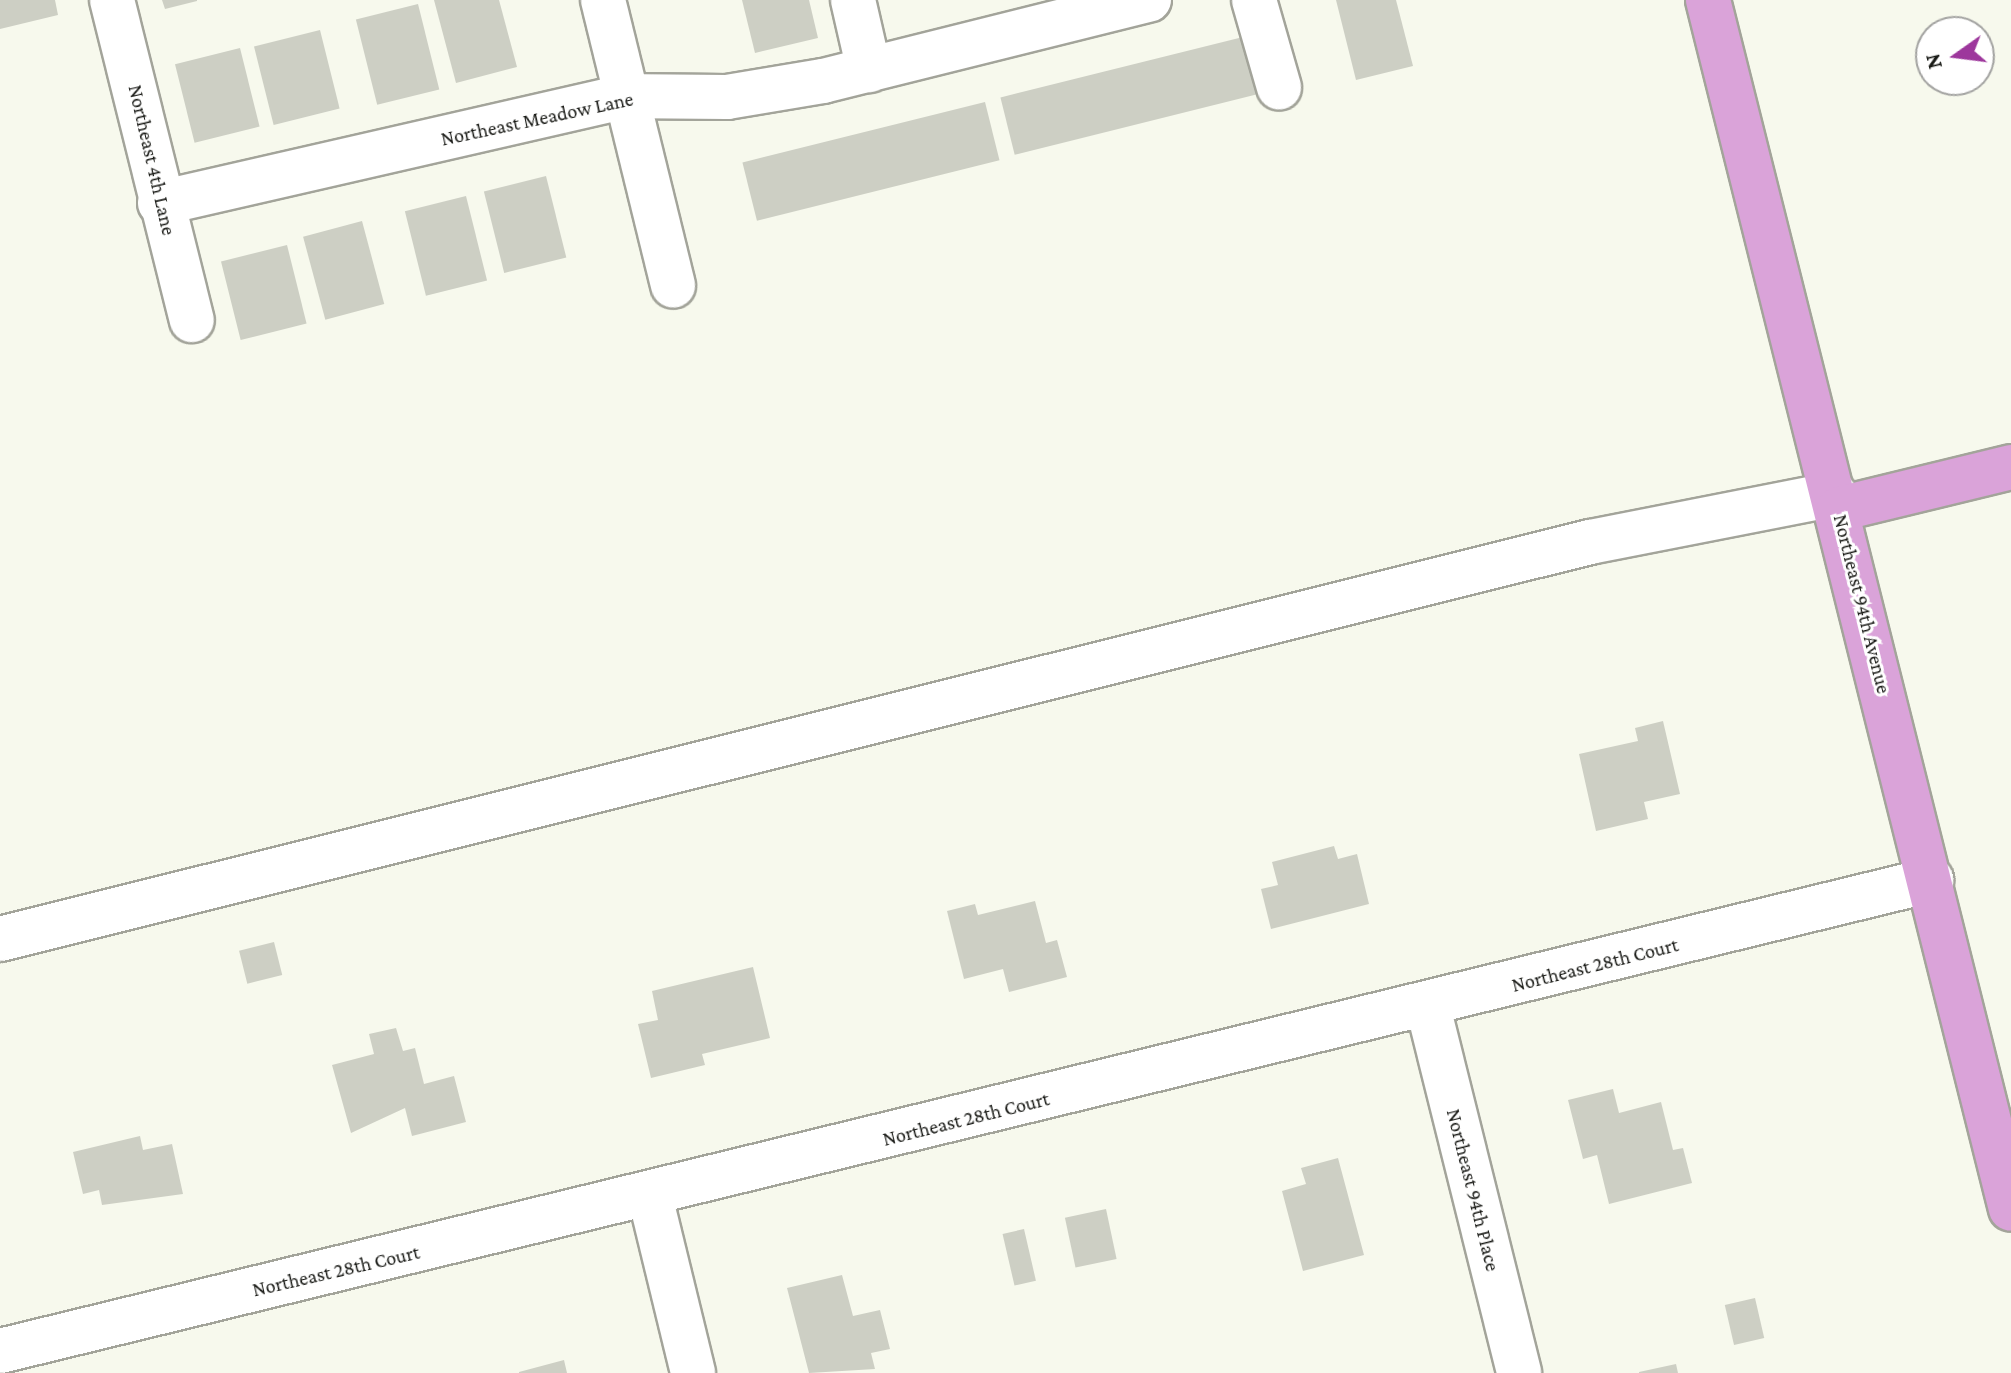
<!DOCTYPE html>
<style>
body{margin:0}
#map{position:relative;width:2011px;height:1373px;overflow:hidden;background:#f7f9ed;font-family:"Crimson Pro",serif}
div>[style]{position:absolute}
.building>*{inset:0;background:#cdcfc4;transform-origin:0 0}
.roads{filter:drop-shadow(2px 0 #a3a49a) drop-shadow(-2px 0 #a3a49a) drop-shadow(0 2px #a3a49a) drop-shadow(0 -2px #a3a49a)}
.minor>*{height:44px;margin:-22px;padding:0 22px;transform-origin:22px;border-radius:22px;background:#fff}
.major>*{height:44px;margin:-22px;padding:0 22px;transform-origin:22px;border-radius:22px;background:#daa3d9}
span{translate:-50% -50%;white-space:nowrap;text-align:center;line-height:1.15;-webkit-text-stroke:6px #fff;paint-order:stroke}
.street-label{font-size:20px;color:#181915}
.north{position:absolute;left:1915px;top:16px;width:80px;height:80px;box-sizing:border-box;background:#fff;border:2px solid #a3a3a1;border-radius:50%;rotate:256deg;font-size:22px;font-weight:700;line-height:32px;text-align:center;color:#181915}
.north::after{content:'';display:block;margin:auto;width:28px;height:36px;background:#9d379c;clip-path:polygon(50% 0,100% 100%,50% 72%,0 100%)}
</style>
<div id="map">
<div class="building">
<div style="clip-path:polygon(0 0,55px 0,58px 15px,0 29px)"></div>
<div style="clip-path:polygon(162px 0,197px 0,197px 1px,165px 9px)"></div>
<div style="clip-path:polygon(434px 0,499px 0,517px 67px,456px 83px)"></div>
<div style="clip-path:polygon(742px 0,809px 0,818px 38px,755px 53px)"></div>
<div style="clip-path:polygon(1336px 0,1396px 0,1413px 66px,1356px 80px)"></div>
<div style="left:418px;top:4px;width:88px;height:64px;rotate:76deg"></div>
<div style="left:320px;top:30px;width:81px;height:68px;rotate:76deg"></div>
<div style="left:1243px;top:37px;width:59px;height:250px;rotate:76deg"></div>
<div style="left:240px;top:48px;width:81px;height:67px;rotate:76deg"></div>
<div style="left:985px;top:102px;width:60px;height:250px;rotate:76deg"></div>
<div style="left:546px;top:176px;width:84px;height:64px;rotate:76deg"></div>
<div style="left:466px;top:196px;width:87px;height:63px;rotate:76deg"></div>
<div style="left:362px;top:221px;width:86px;height:61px;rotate:75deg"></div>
<div style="left:287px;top:245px;width:81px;height:68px;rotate:76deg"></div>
<div style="clip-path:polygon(1663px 721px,1680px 794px,1644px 802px,1648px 819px,1596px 831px,1579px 754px,1638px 741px,1635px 728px)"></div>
<div style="clip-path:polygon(1334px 846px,1338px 859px,1357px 854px,1369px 904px,1271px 929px,1261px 889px,1278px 885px,1272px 862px)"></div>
<div style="clip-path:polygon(1035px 901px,1046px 943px,1057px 940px,1067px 977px,1009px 992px,1003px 969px,964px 979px,947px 911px,975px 904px,978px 915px)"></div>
<div style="left:274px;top:942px;width:34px;height:36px;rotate:76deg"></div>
<div style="clip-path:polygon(753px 967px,770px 1038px,702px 1054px,705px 1065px,651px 1078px,638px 1024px,658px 1020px,652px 991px)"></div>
<div style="clip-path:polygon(396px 1028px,403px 1051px,415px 1048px,424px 1084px,454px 1076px,466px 1122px,412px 1136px,405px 1108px,351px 1133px,332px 1065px,374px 1054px,369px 1034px)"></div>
<div style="clip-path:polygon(1613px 1089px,1619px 1113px,1661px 1102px,1673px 1150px,1683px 1148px,1692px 1183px,1609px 1204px,1597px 1155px,1583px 1159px,1568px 1100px)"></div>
<div style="clip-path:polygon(140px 1136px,143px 1150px,172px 1144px,183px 1194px,102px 1205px,99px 1190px,83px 1194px,73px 1152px)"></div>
<div style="clip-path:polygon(1338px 1158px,1364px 1255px,1303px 1271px,1282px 1191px,1306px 1184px,1301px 1168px)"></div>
<div style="left:1106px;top:1209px;width:51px;height:42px;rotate:78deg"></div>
<div style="left:1024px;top:1229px;width:53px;height:22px;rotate:77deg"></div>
<div style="clip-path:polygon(842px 1275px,853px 1316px,880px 1310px,890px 1349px,871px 1353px,875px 1369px,809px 1373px,787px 1288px)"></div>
<div style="left:1755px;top:1298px;width:41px;height:31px;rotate:77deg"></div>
<div style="clip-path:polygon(564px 1360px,567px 1373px,519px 1373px,519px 1372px)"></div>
<div style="clip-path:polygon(1676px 1364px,1678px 1373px,1639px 1373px,1639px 1372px)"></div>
</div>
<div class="roads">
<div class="minor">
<div style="left:112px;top:0;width:330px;rotate:76deg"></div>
<div style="left:603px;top:0;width:294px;rotate:76.2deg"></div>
<div style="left:853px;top:0;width:72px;rotate:77.1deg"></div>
<div style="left:1254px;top:0;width:91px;rotate:74deg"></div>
<div style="left:160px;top:203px;width:481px;rotate:-12.9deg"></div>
<div style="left:629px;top:96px;width:98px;rotate:0.6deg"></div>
<div style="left:727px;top:97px;width:97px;rotate:-9.5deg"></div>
<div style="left:823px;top:81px;width:336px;rotate:-14deg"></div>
<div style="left:0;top:939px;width:1639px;rotate:-14.02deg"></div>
<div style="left:1590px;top:542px;width:249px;rotate:-11.1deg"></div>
<div style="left:1428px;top:1007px;width:377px;rotate:76deg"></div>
<div style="left:650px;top:1196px;width:182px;rotate:76.3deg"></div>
<div style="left:0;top:1351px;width:1988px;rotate:-13.71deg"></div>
</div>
<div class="major">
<div style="left:1708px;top:0;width:1246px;rotate:75.93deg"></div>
<div style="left:1839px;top:509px;width:177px;rotate:-13.7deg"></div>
</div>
</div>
<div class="street-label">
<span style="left:537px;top:119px;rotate:-12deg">Northeast Meadow Lane</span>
<span style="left:152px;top:160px;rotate:77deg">Northeast 4th Lane</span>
<span style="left:1862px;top:604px;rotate:76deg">Northeast 94th Avenue</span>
<span style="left:1595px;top:965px;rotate:-14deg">Northeast 28th Court</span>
<span style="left:966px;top:1119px;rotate:-14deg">Northeast 28th Court</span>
<span style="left:1473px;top:1190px;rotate:76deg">Northeast 94th Place</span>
<span style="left:336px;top:1271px;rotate:-13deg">Northeast 28th Court</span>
</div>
<div class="north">N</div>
</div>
